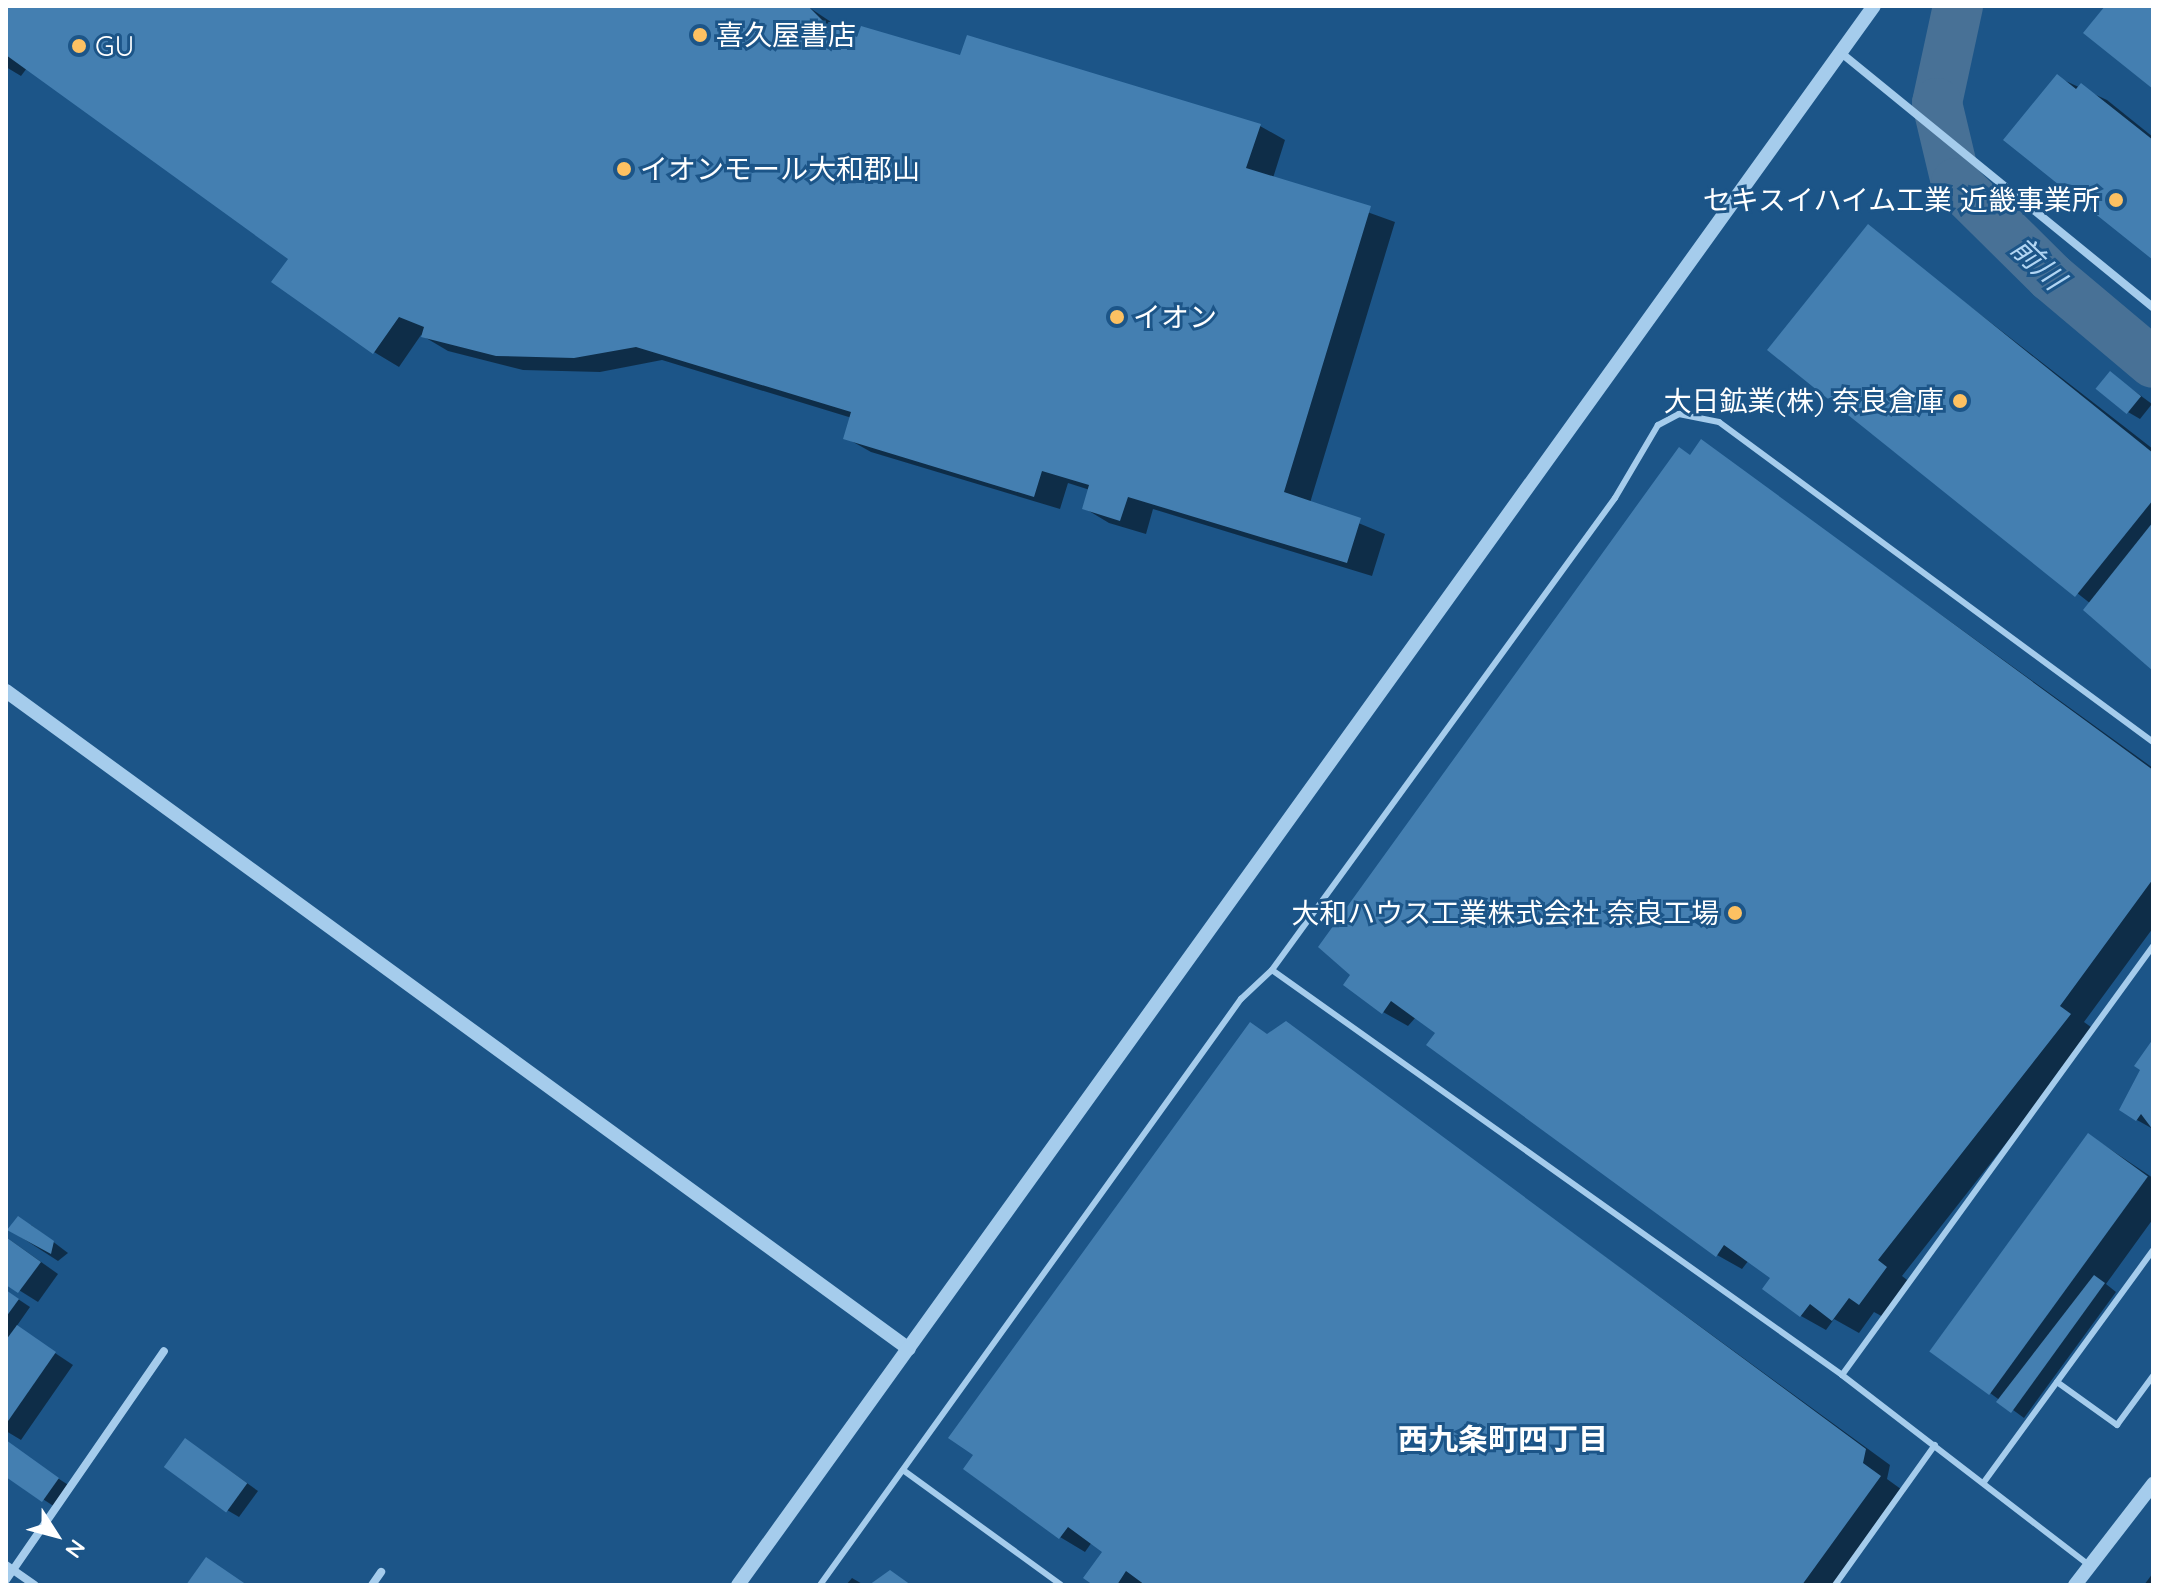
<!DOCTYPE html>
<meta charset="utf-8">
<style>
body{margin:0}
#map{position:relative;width:2159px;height:1591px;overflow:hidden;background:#1c5588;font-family:Quicksand,"Noto Sans JP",sans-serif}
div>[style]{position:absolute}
.shadow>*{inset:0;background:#0007}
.river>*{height:50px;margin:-25px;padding:0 25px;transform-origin:25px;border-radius:25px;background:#487196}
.building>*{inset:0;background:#447fb1;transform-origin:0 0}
.service>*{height:6px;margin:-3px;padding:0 3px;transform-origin:3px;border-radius:3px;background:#a5ccec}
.minor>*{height:8px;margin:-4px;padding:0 4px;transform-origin:4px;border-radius:4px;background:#a5ccec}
.tertiary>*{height:14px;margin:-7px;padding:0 7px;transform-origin:7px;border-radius:7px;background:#a5ccec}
.dots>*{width:22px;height:22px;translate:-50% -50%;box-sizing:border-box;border:4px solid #1c5588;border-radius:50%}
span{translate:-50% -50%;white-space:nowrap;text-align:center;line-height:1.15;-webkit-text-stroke:6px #1c5588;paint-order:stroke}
.poi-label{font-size:28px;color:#fff}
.left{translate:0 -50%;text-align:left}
.right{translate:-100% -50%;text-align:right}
.water-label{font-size:30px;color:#b1d5f3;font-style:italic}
.neighbourhood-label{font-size:30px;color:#fff;font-weight:700}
.frame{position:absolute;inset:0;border:8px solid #fff;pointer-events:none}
.north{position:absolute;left:16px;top:1495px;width:80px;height:80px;-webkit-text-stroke:6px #1c5588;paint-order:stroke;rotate:126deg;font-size:22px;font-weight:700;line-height:32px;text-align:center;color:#fff}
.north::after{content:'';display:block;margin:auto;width:28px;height:36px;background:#fff;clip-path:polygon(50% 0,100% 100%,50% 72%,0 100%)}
</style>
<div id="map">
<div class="shadow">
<div style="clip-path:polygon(6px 6px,807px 6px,858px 40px,1260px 126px,1285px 140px,1273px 178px,1395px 222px,1310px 503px,1385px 534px,1372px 576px,1153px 509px,1146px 534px,1109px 523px,1084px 508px,1090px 490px,1068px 483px,1060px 509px,871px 452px,846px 438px,852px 418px,662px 360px,600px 372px,523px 370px,448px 351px,421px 335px,399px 367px,374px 352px,291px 259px,27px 68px,21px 76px,6px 67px)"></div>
<div style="clip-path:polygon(2057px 77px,2107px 100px,2153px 137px,2153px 258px)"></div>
<div style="clip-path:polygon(1868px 227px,2153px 449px,2153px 667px,2091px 604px,1770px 350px)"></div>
<div style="clip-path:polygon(2110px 373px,2152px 404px,2140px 419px,2128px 412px)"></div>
<div style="clip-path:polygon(1702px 442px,2153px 768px,2153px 928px,2084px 1022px,2095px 1030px,1902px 1276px,1911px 1283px,1885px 1318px,1874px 1312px,1859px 1333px,1834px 1319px,1826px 1330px,1801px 1316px,1764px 1289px,1773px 1277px,1749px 1260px,1742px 1269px,1717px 1255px,1416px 1017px,1408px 1026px,1383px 1012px)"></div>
<div style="clip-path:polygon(1286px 1024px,1890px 1465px,1887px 1479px,1905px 1492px,1837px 1585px,1096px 1585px,1105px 1551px,1092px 1542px,1085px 1552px,1060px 1537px,1269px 1035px)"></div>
<div style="clip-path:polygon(2153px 1045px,2153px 1129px,2137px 1120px)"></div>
<div style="clip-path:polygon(2089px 1135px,2153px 1178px,2153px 1219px,2106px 1284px,2116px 1292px,2024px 1418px,1990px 1393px)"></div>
<div style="clip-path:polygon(31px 1225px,68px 1253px,58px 1261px,10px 1230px)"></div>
<div style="clip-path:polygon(6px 1237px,58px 1274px,38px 1302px,6px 1282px)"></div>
<div style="clip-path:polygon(6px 1291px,30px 1307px,16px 1327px,73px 1365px,21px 1440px,6px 1431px)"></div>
<div style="clip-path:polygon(6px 1445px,70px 1486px,55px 1507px,6px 1475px)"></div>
<div style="clip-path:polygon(198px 1448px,258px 1491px,239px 1517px,227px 1510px)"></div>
<div style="clip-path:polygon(2153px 1573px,2153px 1585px,2144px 1585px)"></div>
<div style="clip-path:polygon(852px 1578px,864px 1585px,846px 1585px)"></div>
</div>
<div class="river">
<div style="left:1958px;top:6px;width:99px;rotate:102.2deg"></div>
<div style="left:1937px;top:103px;width:82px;rotate:76.6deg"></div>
<div style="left:1956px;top:183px;width:134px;rotate:44.7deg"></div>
<div style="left:2051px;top:277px;width:133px;rotate:40.1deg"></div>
</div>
<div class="building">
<div style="clip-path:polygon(6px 6px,808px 6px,828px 26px,857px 37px,861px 26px,960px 55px,967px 35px,1261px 124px,1246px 168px,1371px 206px,1284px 492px,1361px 518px,1347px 563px,1128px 497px,1120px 521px,1082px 509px,1089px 485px,1042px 471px,1034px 497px,843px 439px,851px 412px,636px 347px,574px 358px,496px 356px,421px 337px,424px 327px,399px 317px,373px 354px,271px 282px,288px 259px,6px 55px)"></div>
<div style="clip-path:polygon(2105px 6px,2153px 6px,2153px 89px,2083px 33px)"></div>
<div style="clip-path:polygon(2057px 74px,2076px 89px,2081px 83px,2153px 140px,2153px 260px,2003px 140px)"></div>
<div style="clip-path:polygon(1868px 224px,2153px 453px,2153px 500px,2075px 597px,1767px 350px)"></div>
<div style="left:2110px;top:371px;width:40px;height:23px;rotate:39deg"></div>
<div style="clip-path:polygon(1701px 439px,2153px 770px,2153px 879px,2060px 1006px,2071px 1014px,1878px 1260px,1887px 1267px,1859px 1305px,1849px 1298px,1832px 1321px,1810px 1304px,1800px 1317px,1762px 1289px,1770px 1278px,1724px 1245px,1716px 1257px,1426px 1045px,1435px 1033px,1391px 1001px,1382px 1014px,1343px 985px,1350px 975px,1318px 947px,1679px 447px,1690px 455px)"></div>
<div style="clip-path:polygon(2153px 522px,2153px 671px,2083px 610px)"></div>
<div style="clip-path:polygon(1286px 1021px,1866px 1449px,1863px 1463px,1881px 1476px,1802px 1585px,1145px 1585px,1126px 1571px,1117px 1585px,1093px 1585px,1083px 1578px,1102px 1552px,1068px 1527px,1059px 1539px,963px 1469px,973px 1455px,948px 1438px,1250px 1022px,1267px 1034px)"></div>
<div style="clip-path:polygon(2153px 1039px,2153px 1130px,2141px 1114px,2136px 1121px,2119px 1110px,2140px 1070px,2134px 1066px)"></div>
<div style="left:2088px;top:1133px;width:74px;height:270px;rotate:36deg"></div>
<div style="clip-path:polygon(18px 1216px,54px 1241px,51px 1254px,7px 1230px)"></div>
<div style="clip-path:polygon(6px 1237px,41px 1262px,18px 1293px,6px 1285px)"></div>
<div style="clip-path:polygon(2094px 1275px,2105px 1283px,2011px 1413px,1996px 1402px)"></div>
<div style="clip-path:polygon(6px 1290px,19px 1299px,6px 1317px)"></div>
<div style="clip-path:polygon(17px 1325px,56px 1352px,6px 1424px,6px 1340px)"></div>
<div style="left:185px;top:1438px;width:77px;height:36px;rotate:36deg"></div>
<div style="clip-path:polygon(6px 1440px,59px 1478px,42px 1502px,6px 1477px)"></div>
<div style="clip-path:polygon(206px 1557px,247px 1585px,186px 1585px)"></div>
<div style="clip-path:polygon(890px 1570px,911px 1585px,869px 1585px)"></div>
</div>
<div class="service">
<div style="left:2153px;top:742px;width:539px;rotate:-143.6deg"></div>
<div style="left:1719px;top:422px;width:41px;rotate:-168.7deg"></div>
<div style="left:1679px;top:414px;width:24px;rotate:152deg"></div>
<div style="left:1658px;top:425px;width:85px;rotate:120.5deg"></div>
<div style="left:1615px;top:498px;width:583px;rotate:126.01deg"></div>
<div style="left:1272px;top:970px;width:699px;rotate:35.39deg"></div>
<div style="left:1842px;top:1375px;width:530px;rotate:-54.06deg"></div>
<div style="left:1842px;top:1375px;width:313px;rotate:37.6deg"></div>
<div style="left:2057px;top:1382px;width:74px;rotate:35.6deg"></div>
<div style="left:2117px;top:1425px;width:61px;rotate:-53.7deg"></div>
<div style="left:903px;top:1470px;width:195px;rotate:36deg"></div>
<div style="left:1984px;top:1482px;width:287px;rotate:-53.9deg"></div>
<div style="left:820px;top:1585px;width:722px;rotate:-54.31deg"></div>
<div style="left:1241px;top:999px;width:42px;rotate:-43.1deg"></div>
<div style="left:1835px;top:1585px;width:172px;rotate:-54.5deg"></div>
</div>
<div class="minor">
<div style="left:1840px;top:52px;width:404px;rotate:39.2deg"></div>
<div style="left:6px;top:1565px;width:35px;rotate:35deg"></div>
<div style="left:6px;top:1580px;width:278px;rotate:-55.4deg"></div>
<div style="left:372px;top:1585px;width:16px;rotate:-55deg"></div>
</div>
<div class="tertiary">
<div style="left:6px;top:691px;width:1117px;rotate:36.08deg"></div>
<div style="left:738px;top:1585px;width:1945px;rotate:-54.27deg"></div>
<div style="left:2075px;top:1585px;width:128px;rotate:-52.3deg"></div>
</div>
<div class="dots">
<div style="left:700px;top:35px;background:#fdc162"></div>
<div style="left:79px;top:46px;background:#fdc162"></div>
<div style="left:624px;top:169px;background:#fdc162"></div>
<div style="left:2116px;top:200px;background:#fdc162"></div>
<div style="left:1117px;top:317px;background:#fdc162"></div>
<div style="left:1960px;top:401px;background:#fdc162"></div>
<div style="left:1735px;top:913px;background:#fdc162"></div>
</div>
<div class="poi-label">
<span class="left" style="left:716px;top:35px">喜久屋書店</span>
<span class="left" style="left:95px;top:46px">GU</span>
<span class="left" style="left:640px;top:169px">イオンモール大和郡山</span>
<span class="right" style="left:2100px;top:200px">セキスイハイム工業 近畿事業所</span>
<span class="left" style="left:1133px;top:317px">イオン</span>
<span class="right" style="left:1944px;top:401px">大日鉱業(株) 奈良倉庫</span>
<span class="right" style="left:1719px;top:913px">大和ハウス工業株式会社 奈良工場</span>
</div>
<div class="water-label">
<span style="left:2038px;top:263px;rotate:44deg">前川</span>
</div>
<div class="neighbourhood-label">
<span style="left:1503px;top:1439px">西九条町四丁目</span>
</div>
<div class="frame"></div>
<div class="north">N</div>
</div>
